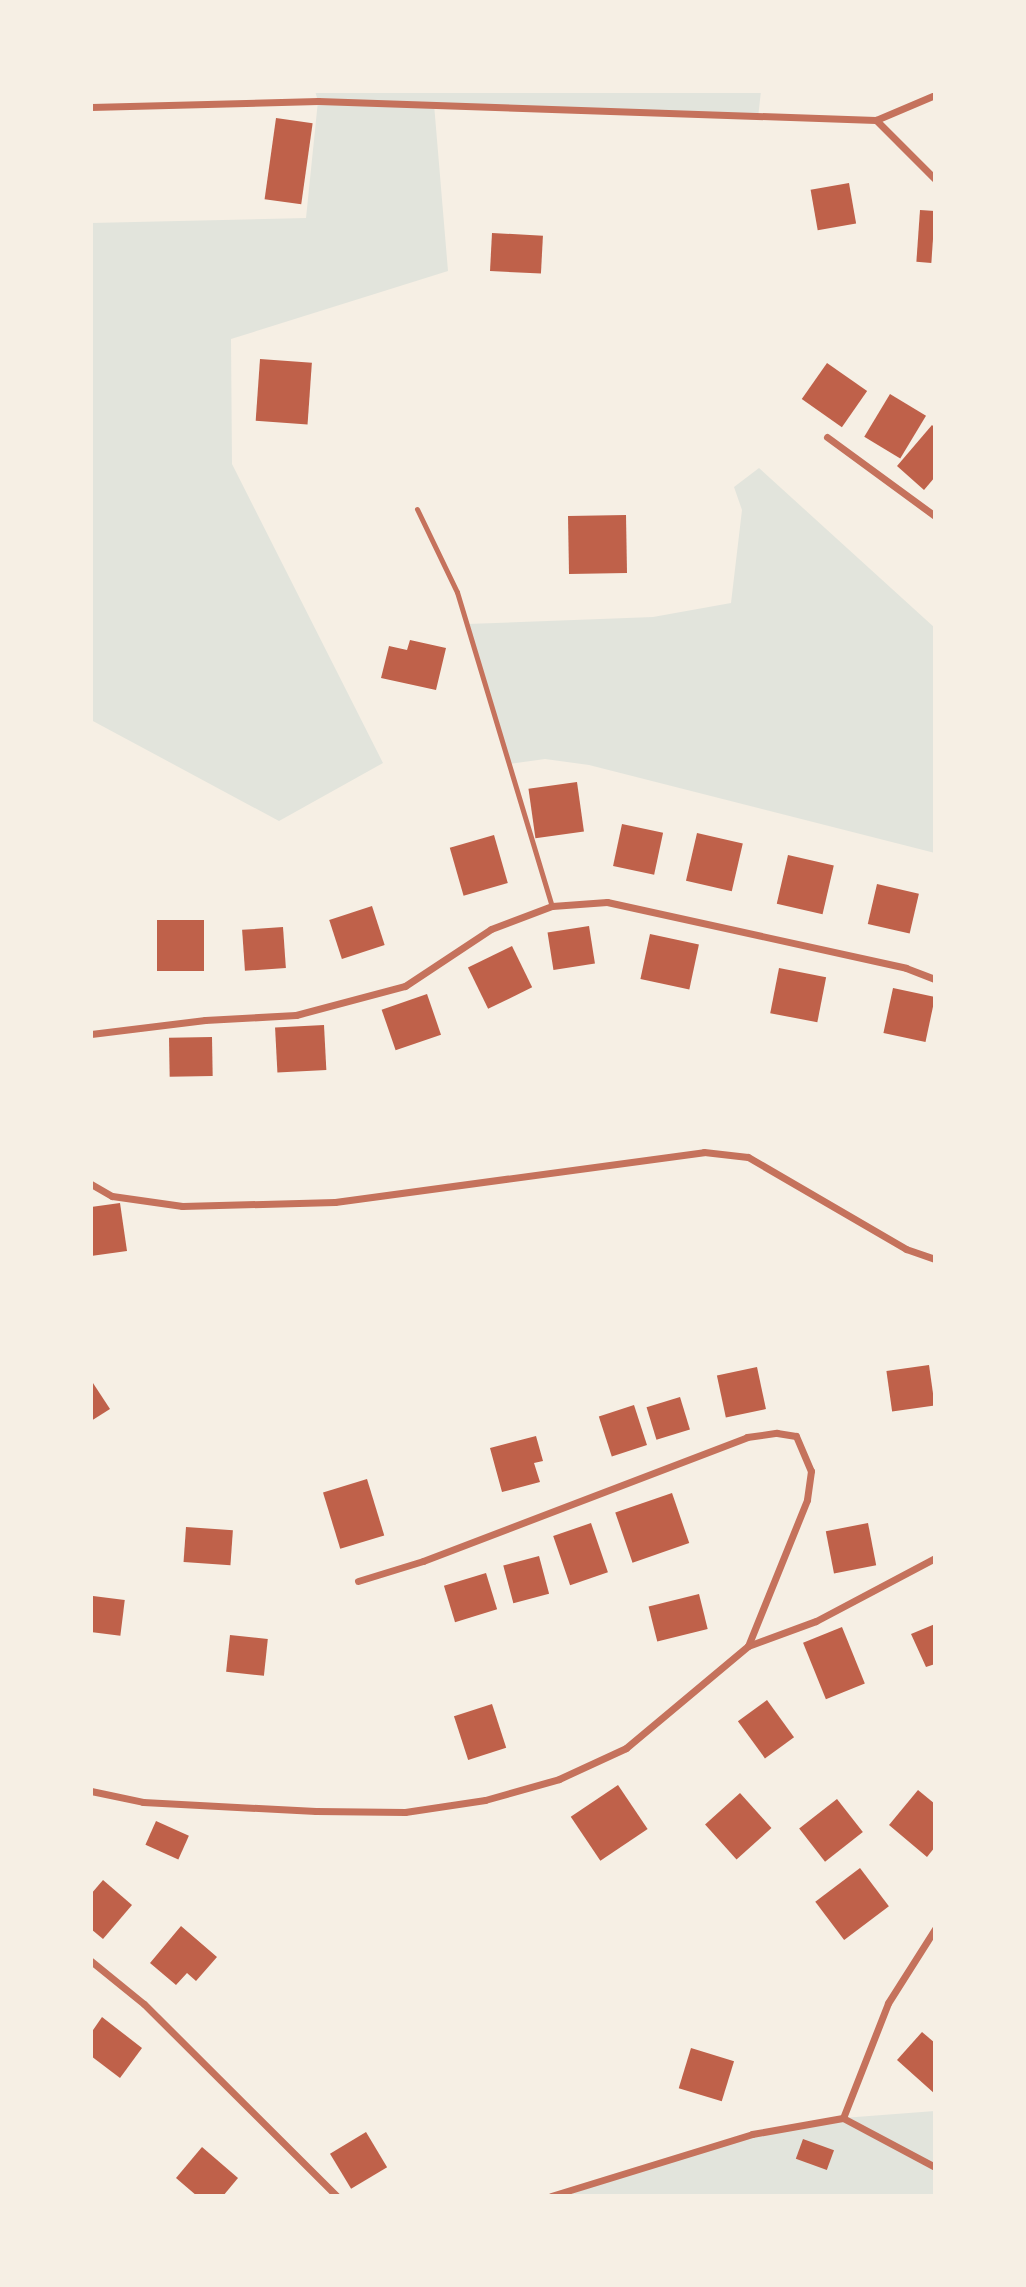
<!DOCTYPE html>
<style>
body{margin:0}
#map{position:relative;width:1026px;height:2287px;overflow:hidden;background:#f6efe4;font-family:Jost,sans-serif}
div>[style]{position:absolute}
.green>*{inset:0;background:#e2e4dc}
.building>*{inset:0;background:#bf614a;transform-origin:0 0}
.service>*{height:5px;margin:-2.5px;padding:0 2.5px;transform-origin:2.5px;border-radius:2.5px;background:#c5725c}
.minor>*{height:7px;margin:-3.5px;padding:0 3.5px;transform-origin:3.5px;border-radius:3.5px;background:#c5725c}
span{translate:-50% -50%;white-space:nowrap;text-align:center;line-height:1.15;-webkit-text-stroke:7px #f6efe4;paint-order:stroke}
.frame{position:absolute;inset:0;border:93px solid #f6efe4;pointer-events:none}
</style>
<div id="map">
<div class="green">
<div style="clip-path:polygon(315px 91px,761px 91px,758px 118px,434px 104px,448px 271px,231px 339px,232px 464px,383px 763px,279px 821px,91px 720px,91px 223px,306px 218px,318px 101px)"></div>
<div style="clip-path:polygon(759px 468px,935px 628px,935px 853px,589px 765px,545px 759px,509px 764px,467px 624px,653px 617px,731px 603px,742px 510px,734px 487px)"></div>
<div style="clip-path:polygon(935px 2111px,935px 2196px,565px 2196px,752px 2134px,843px 2118px)"></div>
</div>
<div class="building">
<div style="left:276px;top:118px;width:37px;height:82px;rotate:8deg"></div>
<div style="left:849px;top:183px;width:41px;height:39px;rotate:80deg"></div>
<div style="left:920px;top:210px;width:15px;height:52px;rotate:4deg"></div>
<div style="left:492px;top:233px;width:51px;height:38px;rotate:3deg"></div>
<div style="left:260px;top:359px;width:52px;height:62px;rotate:4deg"></div>
<div style="left:827px;top:363px;width:49px;height:44px;rotate:35deg"></div>
<div style="left:890px;top:394px;width:42px;height:50px;rotate:31deg"></div>
<div style="clip-path:polygon(932px 425px,935px 428px,935px 477px,924px 490px,897px 466px)"></div>
<div style="left:626px;top:515px;width:58px;height:58px;rotate:89deg"></div>
<div style="clip-path:polygon(410px 640px,446px 648px,436px 690px,381px 678px,389px 646px,407px 650px)"></div>
<div style="left:577px;top:782px;width:50px;height:49px;rotate:82deg"></div>
<div style="left:622px;top:824px;width:42px;height:43px;rotate:12deg"></div>
<div style="left:697px;top:833px;width:47px;height:49px;rotate:13deg"></div>
<div style="left:494px;top:835px;width:50px;height:46px;rotate:74deg"></div>
<div style="left:788px;top:855px;width:47px;height:50px;rotate:13deg"></div>
<div style="left:877px;top:884px;width:43px;height:41px;rotate:13deg"></div>
<div style="left:372px;top:906px;width:41px;height:45px;rotate:72deg"></div>
<div style="left:157px;top:920px;width:47px;height:51px"></div>
<div style="left:589px;top:926px;width:38px;height:42px;rotate:81deg"></div>
<div style="left:283px;top:927px;width:41px;height:41px;rotate:86deg"></div>
<div style="left:650px;top:934px;width:50px;height:46px;rotate:12deg"></div>
<div style="left:512px;top:946px;width:46px;height:49px;rotate:64deg"></div>
<div style="left:779px;top:968px;width:48px;height:46px;rotate:11deg"></div>
<div style="left:893px;top:988px;width:43px;height:46px;rotate:12deg"></div>
<div style="left:427px;top:994px;width:43px;height:48px;rotate:71deg"></div>
<div style="left:324px;top:1025px;width:45px;height:49px;rotate:87deg"></div>
<div style="left:212px;top:1037px;width:39px;height:43px;rotate:89deg"></div>
<div style="clip-path:polygon(120px 1203px,127px 1251px,91px 1256px,91px 1207px)"></div>
<div style="left:929px;top:1365px;width:41px;height:43px;rotate:82deg"></div>
<div style="left:757px;top:1367px;width:43px;height:41px;rotate:78deg"></div>
<div style="clip-path:polygon(91px 1380px,110px 1409px,91px 1421px)"></div>
<div style="left:680px;top:1397px;width:34px;height:35px;rotate:73deg"></div>
<div style="left:634px;top:1405px;width:42px;height:37px;rotate:72deg"></div>
<div style="clip-path:polygon(536px 1436px,543px 1461px,534px 1463px,540px 1482px,502px 1492px,490px 1448px)"></div>
<div style="left:367px;top:1479px;width:59px;height:46px;rotate:73deg"></div>
<div style="left:672px;top:1493px;width:53px;height:60px;rotate:71deg"></div>
<div style="left:591px;top:1523px;width:52px;height:40px;rotate:71deg"></div>
<div style="left:868px;top:1523px;width:43px;height:43px;rotate:79deg"></div>
<div style="left:186px;top:1527px;width:47px;height:35px;rotate:4deg"></div>
<div style="left:539px;top:1556px;width:39px;height:37px;rotate:75deg"></div>
<div style="left:486px;top:1573px;width:38px;height:44px;rotate:73deg"></div>
<div style="left:699px;top:1594px;width:36px;height:52px;rotate:76deg"></div>
<div style="left:93px;top:1596px;width:32px;height:36px;rotate:7deg"></div>
<div style="clip-path:polygon(935px 1624px,935px 1664px,926px 1667px,911px 1634px)"></div>
<div style="left:842px;top:1627px;width:61px;height:42px;rotate:68deg"></div>
<div style="left:230px;top:1635px;width:38px;height:37px;rotate:6deg"></div>
<div style="left:767px;top:1700px;width:46px;height:36px;rotate:54deg"></div>
<div style="left:492px;top:1704px;width:46px;height:40px;rotate:72deg"></div>
<div style="left:618px;top:1785px;width:53px;height:57px;rotate:56deg"></div>
<div style="clip-path:polygon(918px 1790px,935px 1804px,935px 1847px,927px 1857px,889px 1825px)"></div>
<div style="left:740px;top:1793px;width:47px;height:47px;rotate:48deg"></div>
<div style="left:837px;top:1799px;width:42px;height:48px;rotate:52deg"></div>
<div style="left:156px;top:1821px;width:36px;height:26px;rotate:24deg"></div>
<div style="left:860px;top:1868px;width:48px;height:56px;rotate:53deg"></div>
<div style="clip-path:polygon(103px 1880px,132px 1905px,103px 1939px,91px 1929px,91px 1894px)"></div>
<div style="clip-path:polygon(181px 1926px,217px 1957px,196px 1981px,187px 1973px,176px 1985px,150px 1963px)"></div>
<div style="clip-path:polygon(102px 2017px,142px 2048px,120px 2078px,91px 2056px,91px 2033px)"></div>
<div style="clip-path:polygon(922px 2032px,935px 2043px,935px 2094px,897px 2060px)"></div>
<div style="left:691px;top:2048px;width:45px;height:42px;rotate:17deg"></div>
<div style="left:366px;top:2132px;width:41px;height:42px;rotate:59deg"></div>
<div style="left:803px;top:2139px;width:33px;height:21px;rotate:20deg"></div>
<div style="clip-path:polygon(202px 2147px,238px 2178px,223px 2196px,197px 2196px,176px 2178px)"></div>
</div>
<div class="service">
<div style="left:417px;top:509px;width:92px;rotate:64.3deg"></div>
<div style="left:457px;top:592px;width:328px;rotate:73.2deg"></div>
</div>
<div class="minor">
<div style="left:91px;top:107px;width:227px;rotate:-1.5deg"></div>
<div style="left:318px;top:101px;width:558px;rotate:1.95deg"></div>
<div style="left:876px;top:120px;width:64px;rotate:-23deg"></div>
<div style="left:876px;top:120px;width:83px;rotate:45deg"></div>
<div style="left:827px;top:437px;width:134px;rotate:36.2deg"></div>
<div style="left:91px;top:1034px;width:115px;rotate:-7deg"></div>
<div style="left:205px;top:1020px;width:91px;rotate:-3.1deg"></div>
<div style="left:296px;top:1015px;width:113px;rotate:-14.9deg"></div>
<div style="left:405px;top:986px;width:103px;rotate:-33.5deg"></div>
<div style="left:491px;top:929px;width:65px;rotate:-20.7deg"></div>
<div style="left:552px;top:906px;width:55px;rotate:-4.2deg"></div>
<div style="left:607px;top:902px;width:306px;rotate:12.4deg"></div>
<div style="left:906px;top:968px;width:31px;rotate:21deg"></div>
<div style="left:91px;top:1184px;width:24px;rotate:30deg"></div>
<div style="left:112px;top:1196px;width:71px;rotate:8.1deg"></div>
<div style="left:182px;top:1206px;width:153px;rotate:-1.5deg"></div>
<div style="left:335px;top:1202px;width:372px;rotate:-7.7deg"></div>
<div style="left:704px;top:1152px;width:44px;rotate:6.5deg"></div>
<div style="left:748px;top:1157px;width:183px;rotate:30.2deg"></div>
<div style="left:906px;top:1249px;width:31px;rotate:19deg"></div>
<div style="left:358px;top:1581px;width:68px;rotate:-17.1deg"></div>
<div style="left:423px;top:1561px;width:347px;rotate:-20.9deg"></div>
<div style="left:747px;top:1437px;width:30px;rotate:-8deg"></div>
<div style="left:777px;top:1433px;width:19px;rotate:9deg"></div>
<div style="left:796px;top:1436px;width:38px;rotate:67deg"></div>
<div style="left:811px;top:1471px;width:29px;rotate:98deg"></div>
<div style="left:807px;top:1500px;width:157px;rotate:112deg"></div>
<div style="left:91px;top:1791px;width:53px;rotate:11.9deg"></div>
<div style="left:143px;top:1802px;width:173px;rotate:3deg"></div>
<div style="left:316px;top:1811px;width:89px;rotate:0.6deg"></div>
<div style="left:405px;top:1812px;width:81px;rotate:-8.5deg"></div>
<div style="left:485px;top:1800px;width:77px;rotate:-15.8deg"></div>
<div style="left:559px;top:1779px;width:74px;rotate:-24.8deg"></div>
<div style="left:626px;top:1748px;width:159px;rotate:-39.9deg"></div>
<div style="left:748px;top:1646px;width:72px;rotate:-20.2deg"></div>
<div style="left:816px;top:1621px;width:135px;rotate:-27.9deg"></div>
<div style="left:91px;top:1961px;width:68px;rotate:39.1deg"></div>
<div style="left:144px;top:2004px;width:272px;rotate:44.9deg"></div>
<div style="left:843px;top:2118px;width:123px;rotate:-68.6deg"></div>
<div style="left:888px;top:2003px;width:88px;rotate:-57.6deg"></div>
<div style="left:551px;top:2196px;width:210px;rotate:-17.1deg"></div>
<div style="left:752px;top:2134px;width:92px;rotate:-10deg"></div>
<div style="left:843px;top:2118px;width:104px;rotate:28deg"></div>
</div>
<div class="frame"></div>
</div>
